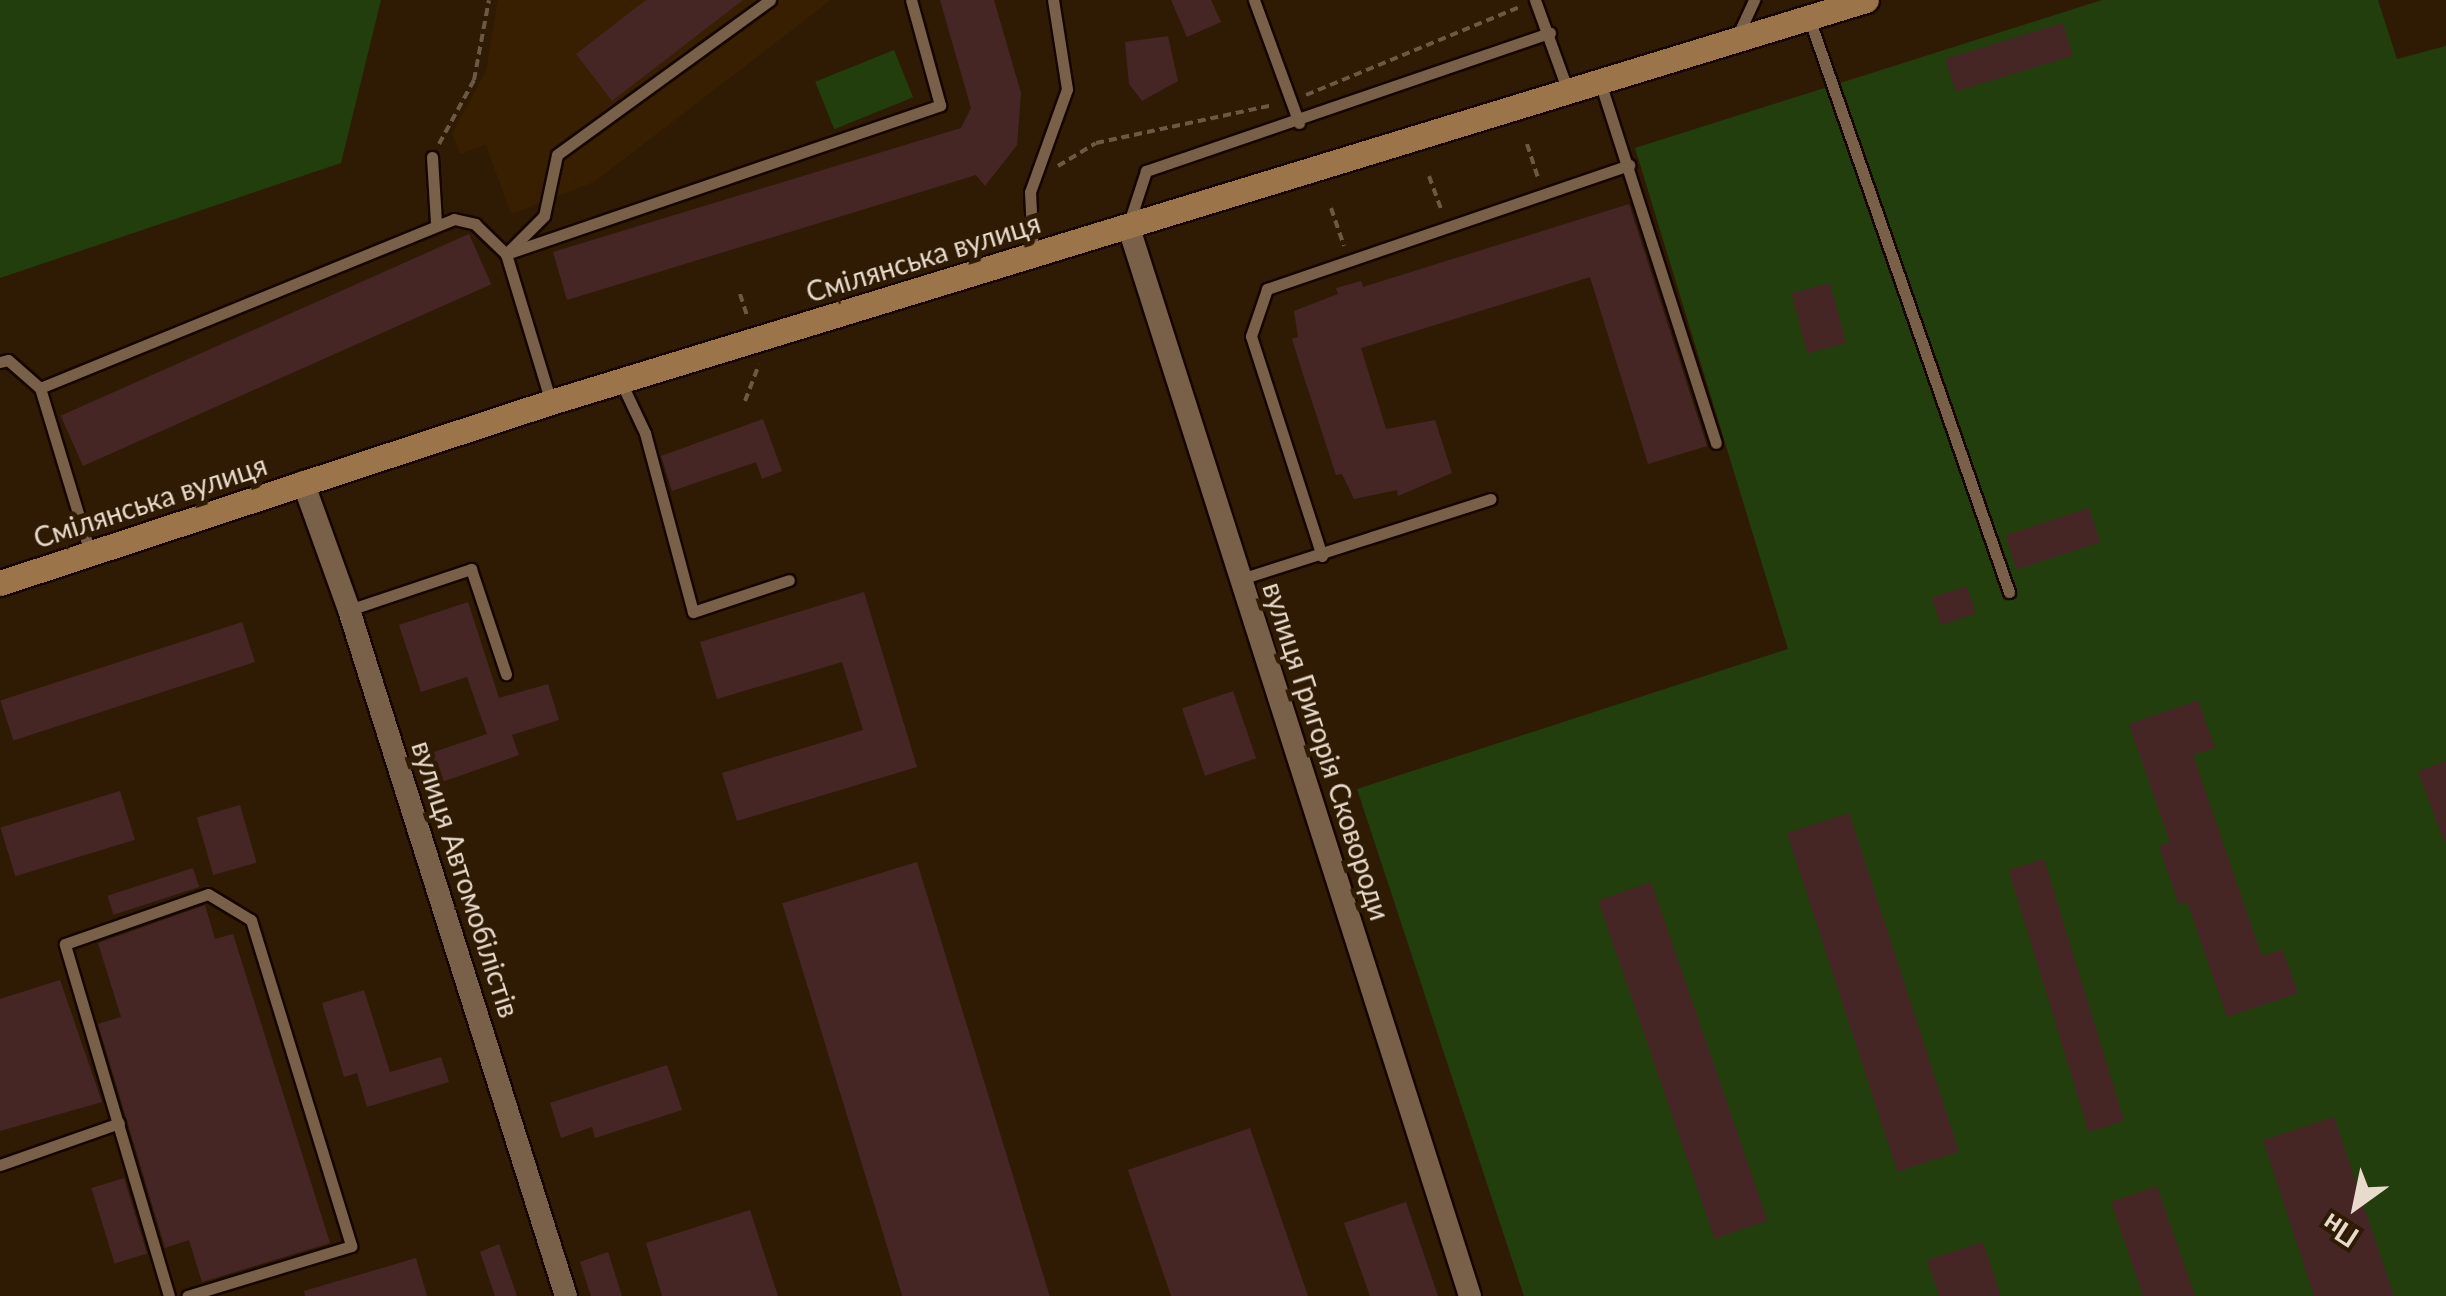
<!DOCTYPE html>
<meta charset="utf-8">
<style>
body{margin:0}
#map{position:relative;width:2446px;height:1296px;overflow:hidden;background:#2f1b04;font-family:Lato,sans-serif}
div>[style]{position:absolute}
.built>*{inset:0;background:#381f01}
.green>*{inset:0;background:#223e0c;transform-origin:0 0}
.building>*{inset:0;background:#462625;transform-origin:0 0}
.path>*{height:4px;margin-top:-2px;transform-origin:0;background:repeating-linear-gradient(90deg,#6b5945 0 8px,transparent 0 13px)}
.roads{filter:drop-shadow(2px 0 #160500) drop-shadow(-2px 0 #160500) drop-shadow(0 2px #160500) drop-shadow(0 -2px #160500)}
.lane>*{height:11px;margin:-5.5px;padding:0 5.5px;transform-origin:5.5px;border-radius:5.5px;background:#796149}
.street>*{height:22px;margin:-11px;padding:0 11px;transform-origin:11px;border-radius:11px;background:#796149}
.secondary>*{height:25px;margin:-12.5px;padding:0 12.5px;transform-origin:12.5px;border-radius:12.5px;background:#9b7549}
span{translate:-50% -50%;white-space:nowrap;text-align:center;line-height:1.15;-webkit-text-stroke:10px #2f1b04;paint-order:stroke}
.street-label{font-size:28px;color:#e8dacc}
.north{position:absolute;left:2306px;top:1156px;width:100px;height:100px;-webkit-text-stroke:8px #2f1b04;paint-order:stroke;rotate:213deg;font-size:28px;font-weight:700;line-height:40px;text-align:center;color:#e8dacc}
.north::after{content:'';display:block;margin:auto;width:35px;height:45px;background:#e8dacc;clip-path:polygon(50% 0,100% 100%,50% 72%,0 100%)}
</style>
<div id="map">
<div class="built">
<div style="clip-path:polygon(498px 0,831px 0,594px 182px,511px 214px,486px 145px,460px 154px,452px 134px,486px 71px)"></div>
</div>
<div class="green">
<div style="clip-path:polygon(0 0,381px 0,341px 163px,0 278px)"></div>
<div style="clip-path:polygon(2102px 0,2378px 0,2397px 59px,2446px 46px,2446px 1296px,1524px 1296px,1357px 789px,1788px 649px,1635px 148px)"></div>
<div style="left:894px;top:50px;width:51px;height:85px;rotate:68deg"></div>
</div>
<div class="building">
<div style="clip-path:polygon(646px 0,743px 0,612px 101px,576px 54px)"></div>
<div style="clip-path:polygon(940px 0,994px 0,1021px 93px,1017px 145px,985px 186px,976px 175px,567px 300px,553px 252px,961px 128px,971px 108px)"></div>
<div style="clip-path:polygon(1171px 0,1211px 0,1221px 22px,1187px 37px)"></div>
<div style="left:2063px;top:23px;width:34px;height:123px;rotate:73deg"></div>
<div style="clip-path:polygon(1168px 36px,1178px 81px,1142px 101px,1129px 84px,1125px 42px)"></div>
<div style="clip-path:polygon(1629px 204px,1707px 446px,1648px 464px,1590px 277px,1361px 348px,1386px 429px,1435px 420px,1452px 473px,1398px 496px,1397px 490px,1354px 499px,1342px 474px,1336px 475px,1302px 371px,1292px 339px,1298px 337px,1294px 311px,1338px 294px,1336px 288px,1361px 281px,1363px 287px)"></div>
<div style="left:469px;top:234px;width:55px;height:447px;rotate:66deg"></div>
<div style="left:1830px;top:283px;width:62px;height:40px;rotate:75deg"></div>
<div style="clip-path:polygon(763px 419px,782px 471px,762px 479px,756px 462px,672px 491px,661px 456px)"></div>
<div style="left:2089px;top:508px;width:36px;height:88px;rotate:72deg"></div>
<div style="left:1967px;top:586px;width:29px;height:37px;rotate:72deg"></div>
<div style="clip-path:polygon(864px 592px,917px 767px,737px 821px,722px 773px,863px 730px,842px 662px,717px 699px,700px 642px)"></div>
<div style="clip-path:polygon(468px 602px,499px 698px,548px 684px,559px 720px,512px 735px,519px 755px,442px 782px,431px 753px,487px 734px,467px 677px,421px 692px,399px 625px)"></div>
<div style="left:242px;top:622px;width:42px;height:254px;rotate:72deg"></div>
<div style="left:1233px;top:691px;width:71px;height:54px;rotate:71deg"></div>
<div style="clip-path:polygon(2198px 700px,2215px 748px,2193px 755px,2262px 956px,2282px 949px,2298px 993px,2227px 1017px,2187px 902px,2179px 905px,2159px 846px,2170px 842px,2129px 724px)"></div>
<div style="clip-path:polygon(2446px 761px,2446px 841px,2444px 842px,2418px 771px)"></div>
<div style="left:120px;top:791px;width:51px;height:125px;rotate:73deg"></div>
<div style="left:240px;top:805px;width:60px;height:45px;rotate:74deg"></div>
<div style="left:1849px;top:813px;width:356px;height:65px;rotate:72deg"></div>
<div style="left:2044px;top:859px;width:274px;height:37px;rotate:73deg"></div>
<div style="left:917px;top:862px;width:455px;height:141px;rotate:73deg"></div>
<div style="left:193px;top:868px;width:20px;height:90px;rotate:72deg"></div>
<div style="left:1651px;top:882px;width:358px;height:56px;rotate:71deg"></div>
<div style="clip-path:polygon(205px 905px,215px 939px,233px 934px,330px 1243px,202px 1282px,189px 1240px,165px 1248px,98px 1024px,121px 1017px,98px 943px)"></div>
<div style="clip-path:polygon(60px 980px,102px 1102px,0 1131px,0 999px)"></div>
<div style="clip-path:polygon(364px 990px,390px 1072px,441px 1057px,449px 1082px,367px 1107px,357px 1073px,344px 1077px,322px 1003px)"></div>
<div style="clip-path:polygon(667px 1065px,682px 1110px,595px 1138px,592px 1127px,561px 1138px,550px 1103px)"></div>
<div style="clip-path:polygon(2334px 1117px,2394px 1296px,2314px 1296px,2263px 1140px)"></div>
<div style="clip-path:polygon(1250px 1128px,1308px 1296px,1171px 1296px,1128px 1170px)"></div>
<div style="left:124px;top:1178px;width:79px;height:34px;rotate:73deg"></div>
<div style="clip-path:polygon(2157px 1186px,2195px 1296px,2143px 1296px,2111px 1202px)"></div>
<div style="clip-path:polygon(1406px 1202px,1438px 1296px,1370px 1296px,1344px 1223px)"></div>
<div style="clip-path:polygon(750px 1210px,778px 1296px,662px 1296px,646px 1243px)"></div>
<div style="clip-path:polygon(1983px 1242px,2001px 1296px,1939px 1296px,1927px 1260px)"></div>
<div style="clip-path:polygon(499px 1244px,517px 1296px,495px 1296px,480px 1252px)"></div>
<div style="clip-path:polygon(608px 1252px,622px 1296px,591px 1296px,580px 1262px)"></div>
<div style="clip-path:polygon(416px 1258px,427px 1296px,305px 1296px,304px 1291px)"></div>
</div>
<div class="path">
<div style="left:1306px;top:95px;width:230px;rotate:-22.4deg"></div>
<div style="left:439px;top:144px;width:73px;rotate:-61.3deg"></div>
<div style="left:474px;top:80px;width:81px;rotate:-79.4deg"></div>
<div style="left:1527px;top:144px;width:36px;rotate:72deg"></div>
<div style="left:1058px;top:166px;width:44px;rotate:-31.2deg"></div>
<div style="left:1096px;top:143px;width:181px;rotate:-12.1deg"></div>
<div style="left:1429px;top:176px;width:35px;rotate:70deg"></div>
<div style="left:1331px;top:208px;width:40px;rotate:71.1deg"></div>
<div style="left:740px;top:294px;width:22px;rotate:72deg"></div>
<div style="left:745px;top:401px;width:39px;rotate:-69deg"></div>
</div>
<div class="roads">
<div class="lane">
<div style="left:770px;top:0;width:263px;rotate:144deg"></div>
<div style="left:557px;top:155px;width:62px;rotate:102deg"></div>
<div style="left:544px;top:216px;width:54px;rotate:135deg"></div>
<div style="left:506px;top:254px;width:459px;rotate:-18.9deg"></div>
<div style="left:940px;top:105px;width:109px;rotate:-105.4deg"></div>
<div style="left:1254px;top:0;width:131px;rotate:69.9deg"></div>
<div style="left:1535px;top:0;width:97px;rotate:70.1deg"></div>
<div style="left:1809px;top:18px;width:608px;rotate:70.79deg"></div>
<div style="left:1737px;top:37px;width:41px;rotate:-65.3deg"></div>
<div style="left:1600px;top:82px;width:379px;rotate:72.2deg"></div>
<div style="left:432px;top:157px;width:65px;rotate:86.5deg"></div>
<div style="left:1129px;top:223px;width:55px;rotate:-71.9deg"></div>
<div style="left:1146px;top:171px;width:427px;rotate:-18.9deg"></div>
<div style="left:1033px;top:255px;width:63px;rotate:-92.7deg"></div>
<div style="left:1030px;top:192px;width:109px;rotate:-70.2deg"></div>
<div style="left:1067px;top:89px;width:90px;rotate:-98.9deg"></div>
<div style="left:0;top:362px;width:8px;rotate:-14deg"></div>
<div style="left:8px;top:360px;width:43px;rotate:41.2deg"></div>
<div style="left:40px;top:388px;width:447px;rotate:-22.2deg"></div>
<div style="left:454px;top:219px;width:22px;rotate:13deg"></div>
<div style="left:475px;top:224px;width:43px;rotate:44.1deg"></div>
<div style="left:506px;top:254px;width:155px;rotate:73.1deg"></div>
<div style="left:620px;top:380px;width:59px;rotate:64.7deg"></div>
<div style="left:645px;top:433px;width:185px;rotate:75deg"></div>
<div style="left:693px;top:612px;width:101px;rotate:-18.4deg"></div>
<div style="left:40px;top:388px;width:172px;rotate:73.1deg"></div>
<div style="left:1322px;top:556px;width:231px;rotate:-107.9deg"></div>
<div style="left:1251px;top:336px;width:50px;rotate:-71.2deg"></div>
<div style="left:1267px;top:289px;width:383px;rotate:-18.9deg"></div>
<div style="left:1241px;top:579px;width:262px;rotate:-17.8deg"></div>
<div style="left:349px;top:610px;width:129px;rotate:-18.6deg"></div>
<div style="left:471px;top:569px;width:111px;rotate:71.6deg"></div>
<div style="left:0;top:1165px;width:126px;rotate:-19.4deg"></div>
<div style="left:169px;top:1296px;width:367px;rotate:-106.5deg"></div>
<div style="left:65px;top:944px;width:151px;rotate:-19.3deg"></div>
<div style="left:208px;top:894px;width:50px;rotate:31.2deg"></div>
<div style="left:251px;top:920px;width:341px;rotate:72.9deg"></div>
<div style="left:351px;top:1246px;width:171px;rotate:163deg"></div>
</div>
<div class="street">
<div style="left:1128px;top:225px;width:1124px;rotate:72.29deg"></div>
<div style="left:303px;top:482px;width:136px;rotate:70.2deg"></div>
<div style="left:349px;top:610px;width:720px;rotate:72.45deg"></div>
</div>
<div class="secondary">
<div style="left:0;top:583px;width:580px;rotate:-18.19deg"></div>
<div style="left:551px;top:402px;width:1375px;rotate:-17deg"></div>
</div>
</div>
<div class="street-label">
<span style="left:923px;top:257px;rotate:-17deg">Смілянська вулиця</span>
<span style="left:150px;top:501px;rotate:-18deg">Смілянська вулиця</span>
<span style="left:1327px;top:751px;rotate:72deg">вулиця Григорія Сковороди</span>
<span style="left:466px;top:879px;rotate:72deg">вулиця Автомобілістів</span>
</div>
<div class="north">Пн</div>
</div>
